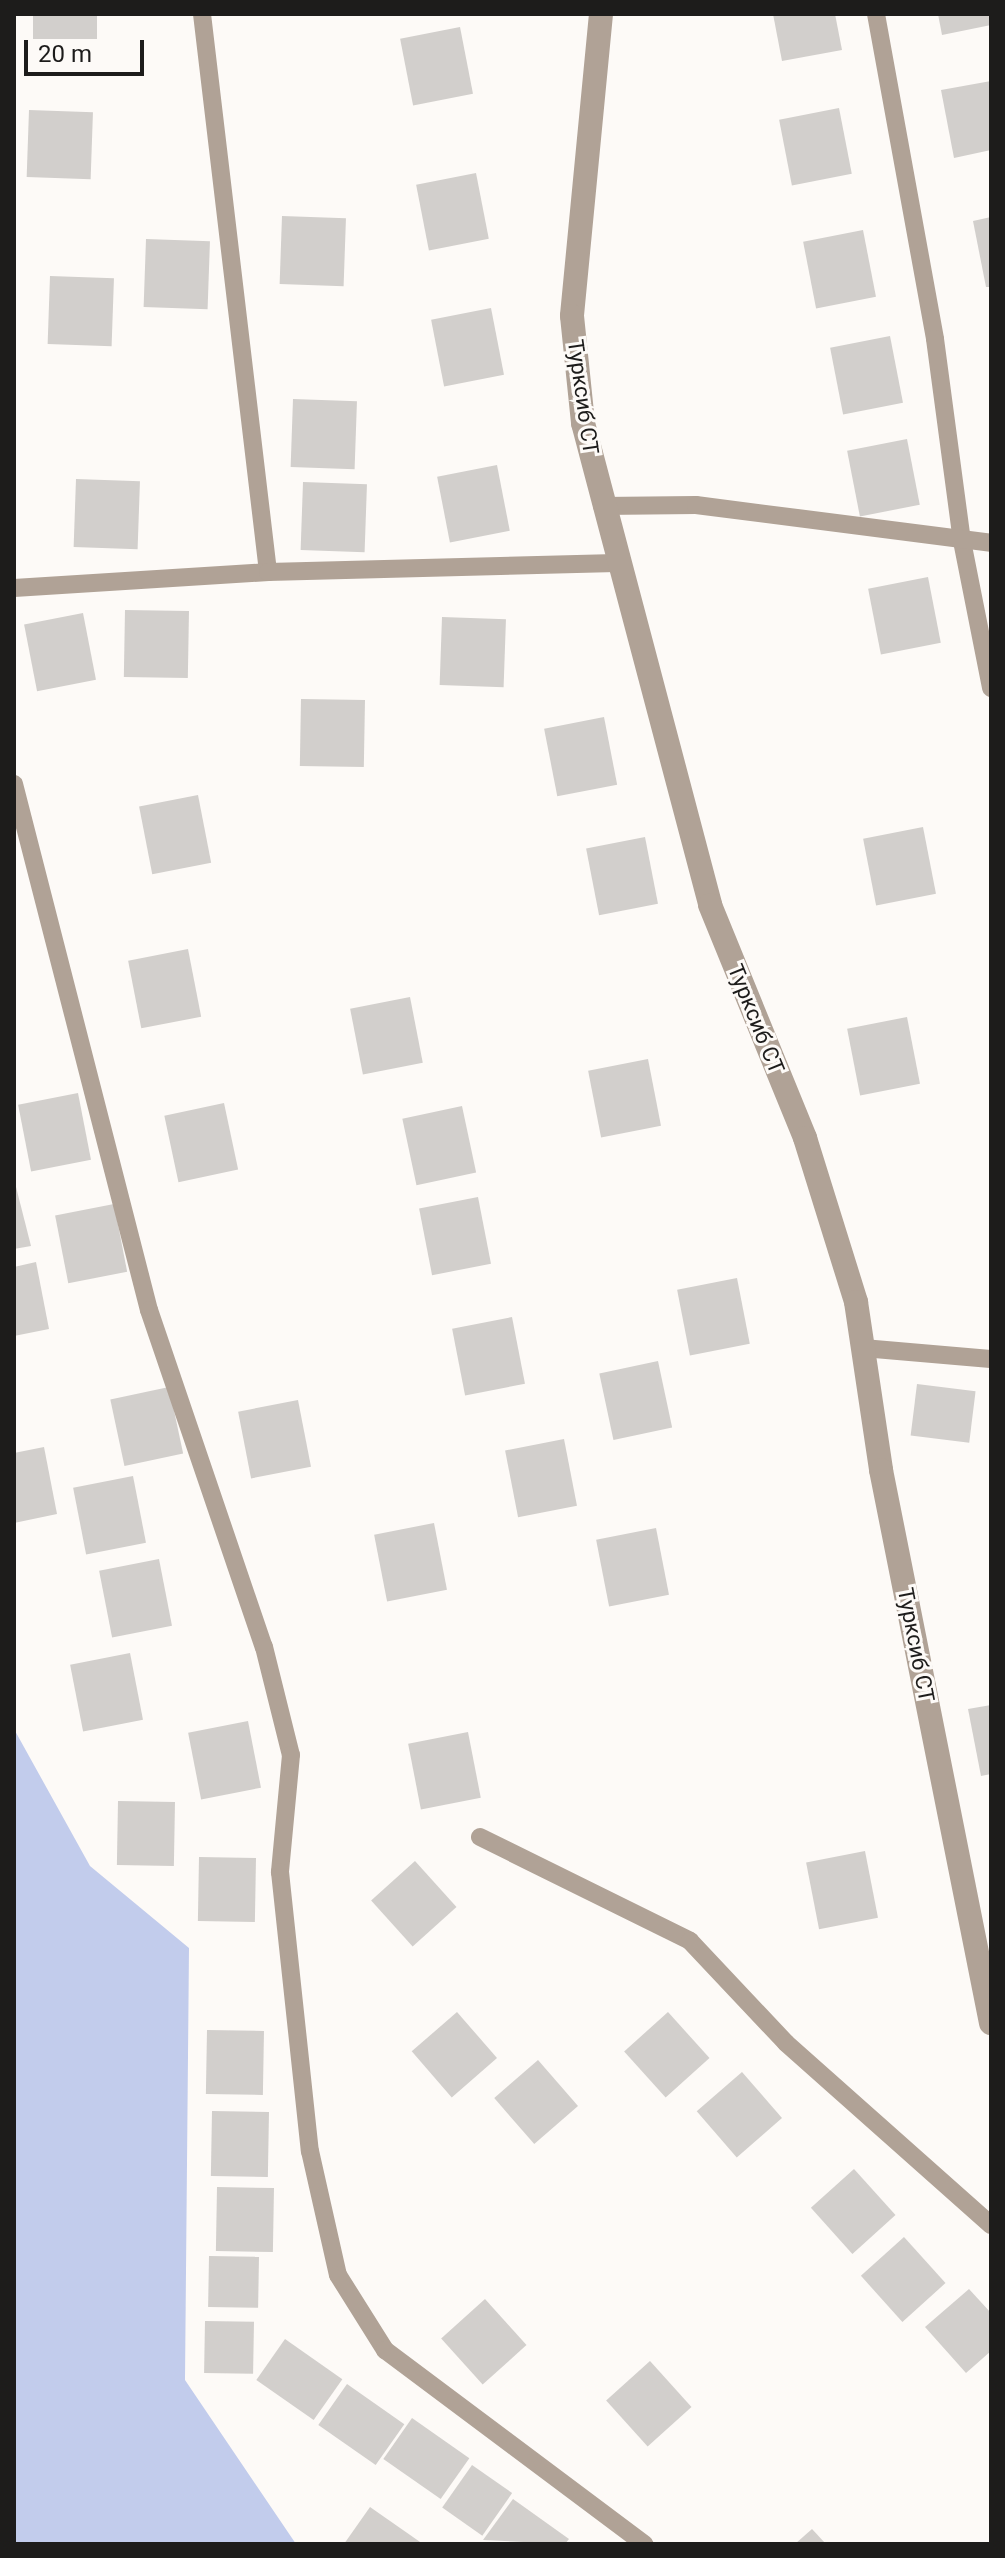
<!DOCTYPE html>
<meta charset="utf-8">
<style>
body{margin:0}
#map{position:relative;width:1005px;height:2558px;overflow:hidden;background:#fdfaf7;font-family:Roboto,sans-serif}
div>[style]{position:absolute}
.green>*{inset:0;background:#c2ccec}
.building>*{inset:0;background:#d2cfcc;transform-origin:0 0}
.lane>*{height:18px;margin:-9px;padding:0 9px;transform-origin:9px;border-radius:9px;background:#b0a296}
.street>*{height:24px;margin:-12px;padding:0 12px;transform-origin:12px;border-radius:12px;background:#b0a296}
span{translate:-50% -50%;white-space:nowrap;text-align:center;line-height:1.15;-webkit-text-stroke:6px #fdfaf7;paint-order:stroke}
.street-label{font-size:22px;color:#1d1c1b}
.frame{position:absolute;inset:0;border:16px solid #1d1c1b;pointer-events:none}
.scale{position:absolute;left:24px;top:40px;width:120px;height:36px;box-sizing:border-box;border:4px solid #1d1c1b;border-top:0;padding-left:10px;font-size:24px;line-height:28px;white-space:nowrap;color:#1d1c1b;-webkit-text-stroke:6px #fdfaf7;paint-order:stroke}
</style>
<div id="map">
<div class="green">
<div style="clip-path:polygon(14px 1729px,90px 1866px,189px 1948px,185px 2380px,296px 2544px,14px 2544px)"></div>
</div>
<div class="building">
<div style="left:33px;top:14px;width:64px;height:25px"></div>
<div style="clip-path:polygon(773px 14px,835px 14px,842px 50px,782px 61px)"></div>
<div style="clip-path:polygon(938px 14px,991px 14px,991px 25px,942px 35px)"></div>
<div style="left:460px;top:27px;width:68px;height:61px;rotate:79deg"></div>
<div style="clip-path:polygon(991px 81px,991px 150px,954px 158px,941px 90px)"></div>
<div style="left:839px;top:108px;width:67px;height:61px;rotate:79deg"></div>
<div style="left:29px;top:110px;width:64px;height:67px;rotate:2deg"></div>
<div style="left:476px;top:173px;width:67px;height:61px;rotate:79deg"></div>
<div style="left:282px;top:216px;width:64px;height:68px;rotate:2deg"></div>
<div style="clip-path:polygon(991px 217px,991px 287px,986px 287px,973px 221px)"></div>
<div style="left:863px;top:230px;width:68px;height:61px;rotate:79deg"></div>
<div style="left:146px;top:239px;width:64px;height:68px;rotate:2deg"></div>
<div style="left:50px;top:276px;width:64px;height:68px;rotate:2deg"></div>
<div style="left:491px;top:308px;width:68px;height:61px;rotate:79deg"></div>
<div style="left:890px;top:336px;width:68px;height:61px;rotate:79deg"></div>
<div style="left:293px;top:399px;width:64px;height:68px;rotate:2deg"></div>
<div style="left:907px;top:439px;width:67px;height:61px;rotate:79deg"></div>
<div style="left:497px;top:465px;width:67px;height:61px;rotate:79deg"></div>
<div style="left:76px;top:479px;width:64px;height:68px;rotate:2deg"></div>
<div style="left:303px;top:482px;width:64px;height:68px;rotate:2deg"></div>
<div style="left:928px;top:577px;width:67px;height:61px;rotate:79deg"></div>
<div style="left:125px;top:610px;width:64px;height:67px;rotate:1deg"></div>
<div style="left:83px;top:613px;width:68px;height:60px;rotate:79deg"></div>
<div style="left:442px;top:617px;width:64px;height:68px;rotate:2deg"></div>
<div style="left:301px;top:699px;width:64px;height:67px;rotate:1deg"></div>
<div style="left:604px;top:717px;width:69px;height:61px;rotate:79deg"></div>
<div style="left:198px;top:795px;width:69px;height:60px;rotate:79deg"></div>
<div style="left:923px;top:827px;width:68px;height:61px;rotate:79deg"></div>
<div style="left:645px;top:837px;width:68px;height:60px;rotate:79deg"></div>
<div style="left:188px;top:949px;width:69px;height:61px;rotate:79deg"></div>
<div style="left:410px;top:997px;width:67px;height:61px;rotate:79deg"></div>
<div style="left:907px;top:1017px;width:68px;height:61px;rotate:79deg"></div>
<div style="left:648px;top:1059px;width:68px;height:61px;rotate:79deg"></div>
<div style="left:78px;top:1093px;width:68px;height:61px;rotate:79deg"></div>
<div style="left:224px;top:1103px;width:68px;height:61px;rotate:78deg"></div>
<div style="left:462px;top:1106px;width:68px;height:61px;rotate:78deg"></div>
<div style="clip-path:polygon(14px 1179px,31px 1246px,14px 1249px)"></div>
<div style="left:478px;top:1197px;width:68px;height:60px;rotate:79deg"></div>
<div style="left:114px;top:1204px;width:69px;height:60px;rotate:79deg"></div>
<div style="clip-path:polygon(36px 1262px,49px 1329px,14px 1336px,14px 1267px)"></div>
<div style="left:737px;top:1278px;width:67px;height:61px;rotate:79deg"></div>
<div style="left:512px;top:1317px;width:68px;height:61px;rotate:79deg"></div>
<div style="left:658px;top:1361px;width:68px;height:60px;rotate:78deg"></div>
<div style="left:917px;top:1384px;width:59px;height:52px;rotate:7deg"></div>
<div style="left:169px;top:1387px;width:68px;height:60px;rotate:78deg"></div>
<div style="left:298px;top:1400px;width:68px;height:61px;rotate:79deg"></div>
<div style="left:564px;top:1439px;width:68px;height:60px;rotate:79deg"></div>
<div style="clip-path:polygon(44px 1447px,57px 1514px,14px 1523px,14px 1453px)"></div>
<div style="left:133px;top:1476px;width:68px;height:61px;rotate:79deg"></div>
<div style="left:434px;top:1523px;width:68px;height:61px;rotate:79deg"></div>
<div style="left:656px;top:1528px;width:68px;height:61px;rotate:79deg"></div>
<div style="left:159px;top:1559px;width:68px;height:61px;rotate:79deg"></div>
<div style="left:130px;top:1653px;width:68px;height:61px;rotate:79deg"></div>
<div style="clip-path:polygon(991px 1705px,991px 1774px,981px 1776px,968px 1709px)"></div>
<div style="left:248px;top:1721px;width:68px;height:61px;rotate:79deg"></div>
<div style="left:468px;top:1732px;width:67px;height:61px;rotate:79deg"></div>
<div style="left:118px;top:1801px;width:57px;height:64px;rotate:1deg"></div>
<div style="left:865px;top:1851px;width:68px;height:60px;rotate:79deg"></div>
<div style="left:199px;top:1857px;width:57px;height:64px;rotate:1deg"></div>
<div style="left:415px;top:1861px;width:62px;height:59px;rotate:48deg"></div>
<div style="left:457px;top:2012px;width:61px;height:60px;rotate:49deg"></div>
<div style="left:668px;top:2012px;width:62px;height:59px;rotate:48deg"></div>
<div style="left:207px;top:2030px;width:57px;height:64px;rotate:1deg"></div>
<div style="left:538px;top:2060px;width:61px;height:58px;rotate:49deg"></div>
<div style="left:742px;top:2072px;width:61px;height:60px;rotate:49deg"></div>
<div style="left:212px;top:2111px;width:57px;height:65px;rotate:1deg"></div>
<div style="left:854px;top:2169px;width:62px;height:58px;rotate:48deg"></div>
<div style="left:217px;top:2187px;width:57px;height:64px;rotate:1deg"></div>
<div style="left:904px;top:2237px;width:62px;height:58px;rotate:48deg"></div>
<div style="left:209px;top:2256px;width:50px;height:51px;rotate:1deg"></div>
<div style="clip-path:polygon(969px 2289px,991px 2313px,991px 2351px,966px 2373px,925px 2327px)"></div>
<div style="left:485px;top:2299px;width:62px;height:59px;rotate:48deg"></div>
<div style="left:205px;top:2321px;width:49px;height:52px;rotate:1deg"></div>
<div style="left:285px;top:2339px;width:70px;height:50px;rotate:35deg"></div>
<div style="left:650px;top:2361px;width:62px;height:59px;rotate:48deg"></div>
<div style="left:347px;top:2384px;width:70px;height:50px;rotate:35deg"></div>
<div style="left:412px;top:2418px;width:70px;height:50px;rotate:35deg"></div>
<div style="left:472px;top:2465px;width:49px;height:52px;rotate:35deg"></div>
<div style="clip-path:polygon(513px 2499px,569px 2539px,565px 2544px,483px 2540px)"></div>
<div style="clip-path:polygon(370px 2507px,423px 2544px,344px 2544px)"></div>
<div style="clip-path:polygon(812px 2529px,826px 2544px,795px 2544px)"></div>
</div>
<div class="lane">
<div style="left:202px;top:14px;width:562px;rotate:83.25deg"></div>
<div style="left:876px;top:14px;width:330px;rotate:79.7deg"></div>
<div style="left:935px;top:339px;width:204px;rotate:82.4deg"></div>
<div style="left:962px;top:541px;width:150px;rotate:78.8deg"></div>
<div style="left:602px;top:506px;width:94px;rotate:-0.6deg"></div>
<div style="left:696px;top:505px;width:297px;rotate:7.3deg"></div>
<div style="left:14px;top:588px;width:255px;rotate:-3.6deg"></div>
<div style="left:268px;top:572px;width:348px;rotate:-1.5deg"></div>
<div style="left:14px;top:784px;width:543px;rotate:75.61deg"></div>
<div style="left:149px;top:1310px;width:356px;rotate:71.2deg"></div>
<div style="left:264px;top:1647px;width:111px;rotate:76deg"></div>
<div style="left:291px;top:1755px;width:118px;rotate:95.4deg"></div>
<div style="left:280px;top:1872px;width:281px;rotate:83.9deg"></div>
<div style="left:310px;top:2151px;width:127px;rotate:77.3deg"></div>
<div style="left:338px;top:2275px;width:89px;rotate:57.9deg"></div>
<div style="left:385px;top:2350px;width:324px;rotate:36.8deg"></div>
<div style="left:863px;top:1348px;width:128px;rotate:4.9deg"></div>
<div style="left:480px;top:1837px;width:234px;rotate:26.3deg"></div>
<div style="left:690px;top:1941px;width:140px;rotate:46.7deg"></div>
<div style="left:786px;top:2043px;width:274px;rotate:41.6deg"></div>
</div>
<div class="street">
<div style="left:601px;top:14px;width:303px;rotate:95.5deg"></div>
<div style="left:572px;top:316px;width:108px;rotate:84.1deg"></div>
<div style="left:583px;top:423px;width:498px;rotate:75.2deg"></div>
<div style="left:710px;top:905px;width:252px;rotate:67.8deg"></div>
<div style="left:805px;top:1138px;width:172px;rotate:72.7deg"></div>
<div style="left:856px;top:1302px;width:170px;rotate:81.5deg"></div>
<div style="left:881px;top:1470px;width:564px;rotate:78.75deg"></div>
</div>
<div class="street-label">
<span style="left:583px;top:397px;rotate:82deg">Турксиб СТ</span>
<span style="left:756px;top:1019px;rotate:68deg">Турксиб СТ</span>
<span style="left:916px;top:1645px;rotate:79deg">Турксиб СТ</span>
</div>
<div class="frame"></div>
<div class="scale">20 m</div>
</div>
